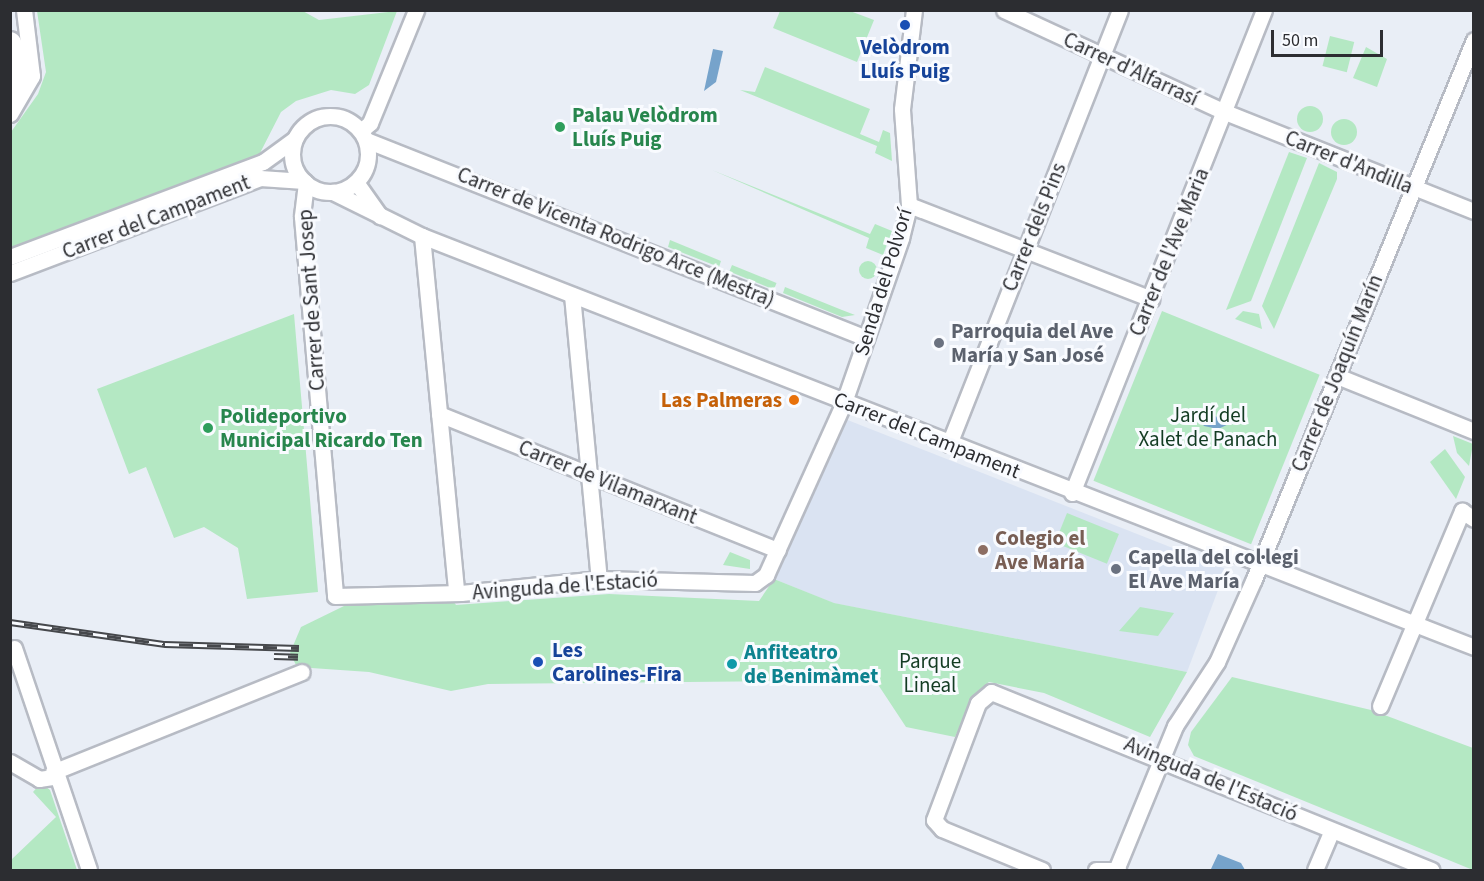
<!DOCTYPE html>
<meta charset="utf-8">
<style>
body{margin:0}
#map{position:relative;width:1484px;height:881px;overflow:hidden;background:#e9eef6;font-family:"Source Sans 3",sans-serif}
div>[style]{position:absolute}
.built>*{inset:0;background:#dae3f2}
.green>*{inset:0;background:#b4e8c3;transform-origin:0 0}
.round{border-radius:50%}
.water>*{inset:0;background:#76a3cb}
.roads{filter:drop-shadow(2px 0 #b7bbc4) drop-shadow(-2px 0 #b7bbc4) drop-shadow(0 2px #b7bbc4) drop-shadow(0 -2px #b7bbc4)}
.minor>*{height:15px;margin:-7.5px;padding:0 7.5px;transform-origin:7.5px;border-radius:7.5px;background:#fff}
.minor>.ring{margin:-7.5px;padding:0;box-sizing:content-box;background:none;border:15px solid #fff;border-radius:50%}
.highway>*{height:22px;margin:-11px;padding:0 11px;transform-origin:11px;border-radius:11px;background:#fff}
.rail>*{height:7px;margin-top:-3.5px;transform-origin:0;background:repeating-linear-gradient(90deg,#f9fbff 0 14px,#46484c 0 28px);box-sizing:border-box;border-block:2px solid #46484c}
.dots>*{width:16px;height:16px;translate:-50% -50%;box-sizing:border-box;border:3px solid #f9fbff;border-radius:50%}
span{translate:-50% -50%;white-space:nowrap;text-align:center;line-height:1.15;-webkit-text-stroke:6px #f9fbff;paint-order:stroke}
.transit-label{font-size:21px;color:#164399;font-weight:700}
.left{translate:0 -50%;text-align:left}
.street-label{font-size:21px;color:#2c2d31}
.leisure-label{font-size:21px;color:#27864d;font-weight:700}
.worship-label{font-size:21px;color:#5b616d;font-weight:700}
.food-label{font-size:21px;color:#c56008;font-weight:700}
.right{translate:-100% -50%;text-align:right}
.park-label{font-size:21px;color:#133c23}
.education-label{font-size:21px;color:#785e54;font-weight:700}
.culture-label{font-size:21px;color:#0d838f;font-weight:700}
.frame{position:absolute;inset:0;border:12px solid #2c2d31;pointer-events:none}
.scale{position:absolute;left:1271px;top:30px;width:112px;height:27px;box-sizing:border-box;border:3px solid #2c2d31;border-top:0;padding-left:8px;font-size:18px;line-height:21px;white-space:nowrap;color:#2c2d31;-webkit-text-stroke:4px #f9fbff;paint-order:stroke}
</style>
<div id="map">
<div class="built">
<div style="clip-path:polygon(845px 419px,1226px 569px,1187px 672px,833px 603px,774px 579px)"></div>
</div>
<div class="green">
<div style="clip-path:polygon(301px 10px,319px 20px,397px 11px,369px 85px,355px 94px,331px 90px,296px 101px,281px 112px,259px 155px,11px 249px,11px 132px,38px 94px,46px 72px,37px 11px)"></div>
<div style="clip-path:polygon(780px 11px,850px 11px,874px 20px,857px 62px,773px 28px)"></div>
<div style="left:1330px;top:36px;width:25px;height:31px;rotate:14deg"></div>
<div style="clip-path:polygon(1366px 47px,1387px 59px,1377px 87px,1353px 78px)"></div>
<div style="clip-path:polygon(765px 67px,870px 109px,860px 134px,879px 142px,883px 130px,890px 133px,892px 161px,875px 153px,877px 146px,740px 90px,755px 92px)"></div>
<div class="round" style="left:1297px;top:106px;width:26px;height:26px"></div>
<div class="round" style="left:1331px;top:119px;width:26px;height:26px"></div>
<div style="clip-path:polygon(1289px 152px,1307px 158px,1251px 301px,1226px 310px)"></div>
<div style="clip-path:polygon(1319px 163px,1337px 172px,1337px 179px,1274px 329px,1262px 306px)"></div>
<div style="clip-path:polygon(712px 170px,870px 234px,875px 224px,892px 231px,883px 255px,866px 248px,869px 238px)"></div>
<div style="clip-path:polygon(670px 240px,721px 261px,719px 267px,668px 247px)"></div>
<div class="round" style="left:859px;top:261px;width:18px;height:18px"></div>
<div style="left:732px;top:265px;width:48px;height:7px;rotate:22deg"></div>
<div style="clip-path:polygon(785px 287px,842px 310px,855px 315px,842px 317px,783px 293px)"></div>
<div style="left:1162px;top:311px;width:170px;height:183px;rotate:22deg"></div>
<div style="clip-path:polygon(1243px 311px,1259px 314px,1262px 329px,1235px 319px)"></div>
<div style="clip-path:polygon(294px 314px,318px 592px,247px 599px,238px 548px,204px 527px,174px 538px,146px 467px,129px 474px,97px 389px)"></div>
<div style="clip-path:polygon(1453px 436px,1473px 444px,1469px 466px,1457px 453px)"></div>
<div style="clip-path:polygon(1445px 449px,1465px 477px,1456px 499px,1430px 462px)"></div>
<div style="left:1067px;top:513px;width:56px;height:32px;rotate:22deg"></div>
<div style="clip-path:polygon(730px 552px,750px 560px,750px 569px,723px 565px)"></div>
<div style="clip-path:polygon(774px 579px,834px 603px,1187px 672px,1150px 737px,1044px 693px,989px 682px,977px 692px,955px 737px,906px 727px,875px 680px,488px 684px,451px 691px,369px 672px,297px 667px,290px 653px,301px 627px,344px 606px,448px 594px,456px 605px,609px 594px,759px 601px)"></div>
<div style="clip-path:polygon(1140px 607px,1174px 613px,1158px 636px,1119px 631px)"></div>
<div style="clip-path:polygon(1232px 677px,1371px 710px,1473px 748px,1473px 870px,1194px 756px,1188px 745px,1191px 732px)"></div>
<div style="clip-path:polygon(41px 783px,50px 790px,77px 870px,11px 870px,11px 860px,56px 817px,33px 792px)"></div>
</div>
<div class="water">
<div style="clip-path:polygon(713px 49px,723px 51px,716px 82px,704px 91px)"></div>
<div style="clip-path:polygon(1190px 408px,1197px 408px,1231px 423px,1218px 429px,1204px 426px)"></div>
<div style="clip-path:polygon(1218px 854px,1241px 863px,1245px 870px,1211px 869px)"></div>
</div>
<div class="roads">
<div class="minor">
<div style="left:1004px;top:10px;width:243px;rotate:24.8deg"></div>
<div style="left:1225px;top:112px;width:268px;rotate:21.7deg"></div>
<div style="left:10px;top:114px;width:44px;rotate:-59.9deg"></div>
<div style="left:32px;top:76px;width:66px;rotate:-96.9deg"></div>
<div class="ring" style="left:292px;top:116px;width:61px;height:61px"></div>
<div style="left:361px;top:131px;width:12px;rotate:-42deg"></div>
<div style="left:370px;top:123px;width:122px;rotate:-67.8deg"></div>
<div style="left:366px;top:140px;width:538px;rotate:21.6deg"></div>
<div style="left:356px;top:182px;width:42px;rotate:54.8deg"></div>
<div style="left:306px;top:183px;width:34px;rotate:97deg"></div>
<div style="left:302px;top:217px;width:380px;rotate:85deg"></div>
<div style="left:335px;top:596px;width:126px;rotate:-1.4deg"></div>
<div style="left:461px;top:593px;width:139px;rotate:-5.8deg"></div>
<div style="left:599px;top:579px;width:156px;rotate:1.5deg"></div>
<div style="left:755px;top:583px;width:14px;rotate:-36deg"></div>
<div style="left:766px;top:575px;width:190px;rotate:-65.7deg"></div>
<div style="left:844px;top:402px;width:174px;rotate:-70.8deg"></div>
<div style="left:901px;top:238px;width:34px;rotate:-76deg"></div>
<div style="left:909px;top:205px;width:96px;rotate:-94.2deg"></div>
<div style="left:902px;top:109px;width:100px;rotate:-83.1deg"></div>
<div style="left:333px;top:192px;width:99px;rotate:26.3deg"></div>
<div style="left:422px;top:236px;width:1129px;rotate:21.34deg"></div>
<div style="left:909px;top:205px;width:260px;rotate:21.2deg"></div>
<div style="left:422px;top:236px;width:355px;rotate:84.5deg"></div>
<div style="left:10px;top:257px;width:270px;rotate:-20.6deg"></div>
<div style="left:263px;top:162px;width:39px;rotate:-36deg"></div>
<div style="left:10px;top:273px;width:267px;rotate:-20.8deg"></div>
<div style="left:260px;top:178px;width:44px;rotate:3.9deg"></div>
<div style="left:572px;top:295px;width:285px;rotate:84.6deg"></div>
<div style="left:1337px;top:376px;width:148px;rotate:21.9deg"></div>
<div style="left:439px;top:414px;width:365px;rotate:21.9deg"></div>
<div style="left:949px;top:444px;width:466px;rotate:-68.5deg"></div>
<div style="left:1072px;top:493px;width:520px;rotate:-68.32deg"></div>
<div style="left:14px;top:648px;width:234px;rotate:71.3deg"></div>
<div style="left:1380px;top:706px;width:212px;rotate:-67.2deg"></div>
<div style="left:1462px;top:511px;width:14px;rotate:34deg"></div>
<div style="left:10px;top:762px;width:34px;rotate:30deg"></div>
<div style="left:39px;top:779px;width:15px;rotate:-8deg"></div>
<div style="left:53px;top:772px;width:268px;rotate:-21.9deg"></div>
<div style="left:1042px;top:870px;width:108px;rotate:-157.7deg"></div>
<div style="left:942px;top:829px;width:12px;rotate:-132deg"></div>
<div style="left:934px;top:820px;width:125px;rotate:-69.4deg"></div>
<div style="left:978px;top:703px;width:17px;rotate:-40deg"></div>
<div style="left:991px;top:692px;width:475px;rotate:22deg"></div>
<div style="left:1096px;top:870px;width:22px"></div>
<div style="left:1116px;top:870px;width:156px;rotate:-67.7deg"></div>
<div style="left:1175px;top:726px;width:77px;rotate:-56.7deg"></div>
<div style="left:1217px;top:662px;width:91px;rotate:-66deg"></div>
<div style="left:1254px;top:579px;width:582px;rotate:-67.8deg"></div>
<div style="left:1315px;top:870px;width:43px;rotate:-67deg"></div>
</div>
<div class="highway">
<div style="left:10px;top:43px;width:31px;rotate:65deg"></div>
<div style="left:23px;top:71px;width:33px;rotate:111deg"></div>
</div>
</div>
<div class="rail">
<div style="left:10px;top:622px;width:157px;rotate:8.1deg"></div>
<div style="left:165px;top:644px;width:134px;rotate:1.7deg"></div>
<div style="left:274px;top:656px;width:24px;rotate:2deg"></div>
</div>
<div class="dots">
<div style="left:905px;top:25px;background:#1a4fb4"></div>
<div style="left:560px;top:127px;background:#2e9e5b"></div>
<div style="left:939px;top:343px;background:#6b7280"></div>
<div style="left:794px;top:400px;background:#e8710a"></div>
<div style="left:208px;top:428px;background:#2e9e5b"></div>
<div style="left:983px;top:550px;background:#8d6e63"></div>
<div style="left:1116px;top:569px;background:#6b7280"></div>
<div style="left:538px;top:662px;background:#1a4fb4"></div>
<div style="left:732px;top:664px;background:#0f9aa8"></div>
</div>
<div class="transit-label">
<span style="left:905px;top:59px">Velòdrom<br>Lluís Puig</span>
<span class="left" style="left:552px;top:662px">Les<br>Carolines-Fira</span>
</div>
<div class="street-label">
<span style="left:1131px;top:69px;rotate:25deg">Carrer d'Alfarrasí</span>
<span style="left:1349px;top:162px;rotate:22deg">Carrer d'Andilla</span>
<span style="left:156px;top:217px;rotate:-21deg">Carrer del Campament</span>
<span style="left:1034px;top:227px;rotate:-68deg">Carrer dels Pins</span>
<span style="left:616px;top:237px;rotate:22deg">Carrer de Vicenta Rodrigo Arce (Mestra)</span>
<span style="left:1169px;top:252px;rotate:-68deg">Carrer de l'Ave Maria</span>
<span style="left:883px;top:282px;rotate:-73deg">Senda del Polvorí</span>
<span style="left:311px;top:300px;rotate:-94deg">Carrer de Sant Josep</span>
<span style="left:1337px;top:373px;rotate:-68deg">Carrer de Joaquín Marín</span>
<span style="left:927px;top:435px;rotate:22deg">Carrer del Campament</span>
<span style="left:608px;top:482px;rotate:22deg">Carrer de Vilamarxant</span>
<span style="left:565px;top:586px;rotate:-4deg">Avinguda de l'Estació</span>
<span style="left:1211px;top:779px;rotate:23deg">Avinguda de l'Estació</span>
</div>
<div class="leisure-label">
<span class="left" style="left:572px;top:127px">Palau Velòdrom<br>Lluís Puig</span>
<span class="left" style="left:220px;top:428px">Polideportivo<br>Municipal Ricardo Ten</span>
</div>
<div class="worship-label">
<span class="left" style="left:951px;top:343px">Parroquia del Ave<br>María y San José</span>
<span class="left" style="left:1128px;top:569px">Capella del col·legi<br>El Ave María</span>
</div>
<div class="food-label">
<span class="right" style="left:782px;top:400px">Las Palmeras</span>
</div>
<div class="park-label">
<span style="left:1208px;top:427px">Jardí del<br>Xalet de Panach</span>
<span style="left:930px;top:673px">Parque<br>Lineal</span>
</div>
<div class="education-label">
<span class="left" style="left:995px;top:550px">Colegio el<br>Ave María</span>
</div>
<div class="culture-label">
<span class="left" style="left:744px;top:664px">Anfiteatro<br>de Benimàmet</span>
</div>
<div class="frame"></div>
<div class="scale">50 m</div>
</div>
